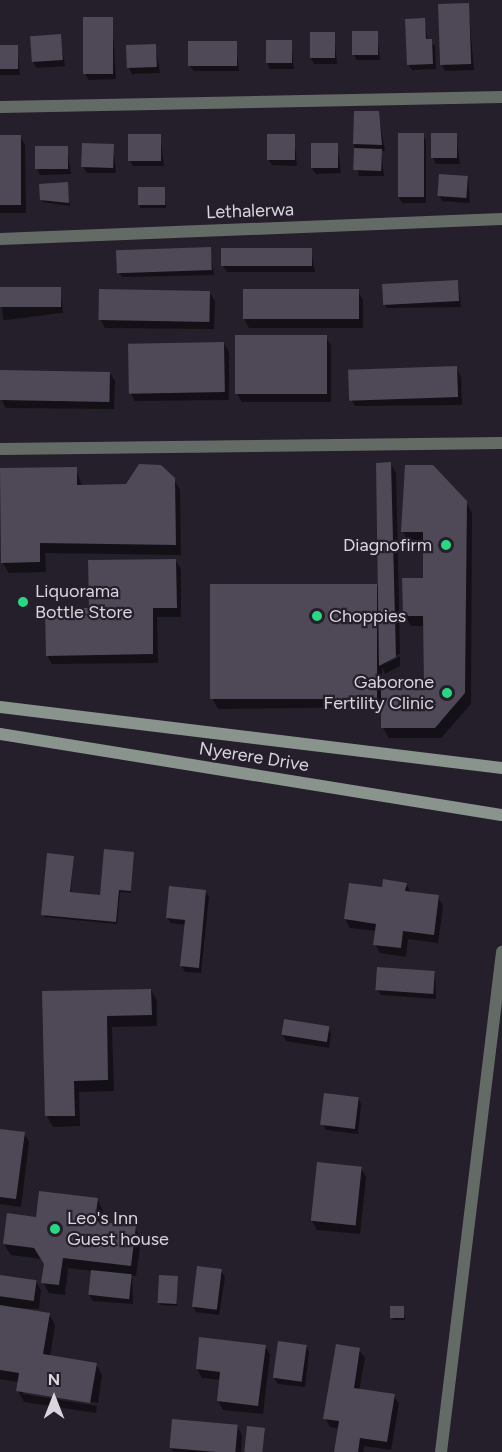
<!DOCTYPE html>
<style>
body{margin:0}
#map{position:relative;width:502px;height:1452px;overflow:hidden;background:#251e2b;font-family:Figtree,sans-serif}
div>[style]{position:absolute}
.shadow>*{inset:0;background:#0007;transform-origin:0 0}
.building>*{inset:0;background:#4f4857;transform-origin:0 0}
.minor>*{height:12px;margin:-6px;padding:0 6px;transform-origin:6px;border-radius:6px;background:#646b66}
.tertiary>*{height:12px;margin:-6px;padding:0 6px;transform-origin:6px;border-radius:6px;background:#646b66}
.secondary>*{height:12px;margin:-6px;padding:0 6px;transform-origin:6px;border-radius:6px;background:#89948d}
.dots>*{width:16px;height:16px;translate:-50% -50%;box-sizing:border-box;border:3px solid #251e2b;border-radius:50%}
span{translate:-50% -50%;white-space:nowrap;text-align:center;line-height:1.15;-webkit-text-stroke:4.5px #251e2b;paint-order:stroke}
.street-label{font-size:18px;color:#d9d4dd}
.poi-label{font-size:18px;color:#d9d4dd}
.right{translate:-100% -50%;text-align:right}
.left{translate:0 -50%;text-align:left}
.north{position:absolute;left:24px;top:1368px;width:60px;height:60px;-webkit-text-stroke:4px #251e2b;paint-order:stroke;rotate:0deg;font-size:16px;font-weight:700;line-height:24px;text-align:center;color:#d9d4dd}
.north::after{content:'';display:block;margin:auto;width:21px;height:27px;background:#d9d4dd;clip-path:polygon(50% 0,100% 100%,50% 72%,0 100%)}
</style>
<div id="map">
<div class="shadow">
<div style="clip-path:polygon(468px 4px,474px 70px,445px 71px,442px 65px)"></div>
<div style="clip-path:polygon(112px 18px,116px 79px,89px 80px,85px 74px)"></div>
<div style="clip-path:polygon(424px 20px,428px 41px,435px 46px,436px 69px,412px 70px,408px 64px)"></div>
<div style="clip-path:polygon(377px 33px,380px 60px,357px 60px,354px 55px)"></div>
<div style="clip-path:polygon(334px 34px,337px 64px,314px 64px,311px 58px)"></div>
<div style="clip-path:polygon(60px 36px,65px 66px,37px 68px,33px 62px)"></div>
<div style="clip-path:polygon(291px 42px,294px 69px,270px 69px,267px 63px)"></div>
<div style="clip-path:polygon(236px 43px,239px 71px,194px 71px,190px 66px)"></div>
<div style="clip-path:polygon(155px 45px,160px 73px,132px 74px,129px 68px)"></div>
<div style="clip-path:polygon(0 46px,17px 47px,20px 75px,0 75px)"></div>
<div style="clip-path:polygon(378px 112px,385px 151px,381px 151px,384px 176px,359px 176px,354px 144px)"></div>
<div style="clip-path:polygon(423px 135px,426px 141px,426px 203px,402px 203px,399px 197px)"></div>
<div style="clip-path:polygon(456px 135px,460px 164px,436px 164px,433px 158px)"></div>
<div style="clip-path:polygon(20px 136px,25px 145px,26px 213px,0 213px,0 137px)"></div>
<div style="clip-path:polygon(160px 136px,164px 166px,133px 166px,130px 161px)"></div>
<div style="clip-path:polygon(294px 136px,297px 166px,272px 165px,268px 159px)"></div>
<div style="clip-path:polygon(337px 144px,341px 173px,316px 174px,312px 168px)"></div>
<div style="clip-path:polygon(113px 145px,116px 173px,87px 173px,83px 167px)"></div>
<div style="clip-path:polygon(67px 147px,71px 174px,40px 175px,37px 169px)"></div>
<div style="clip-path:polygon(468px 177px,470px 203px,442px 201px,439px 195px)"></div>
<div style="clip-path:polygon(67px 184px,70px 206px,43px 202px,42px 199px)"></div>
<div style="clip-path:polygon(139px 188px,164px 189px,166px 208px,140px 208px)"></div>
<div style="clip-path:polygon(210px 249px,214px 275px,122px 277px,118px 271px)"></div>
<div style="clip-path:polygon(311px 250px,315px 272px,227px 272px,223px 266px)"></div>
<div style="clip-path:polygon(458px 282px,461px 307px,387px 308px,383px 302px)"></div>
<div style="left:60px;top:288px;width:25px;height:60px;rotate:83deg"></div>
<div style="clip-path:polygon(358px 291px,363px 300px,363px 328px,249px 328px,244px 319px)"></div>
<div style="clip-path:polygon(209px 292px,215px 301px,214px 329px,105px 328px,100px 319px)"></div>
<div style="clip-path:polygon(326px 337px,331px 346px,331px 402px,242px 402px,237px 394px)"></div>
<div style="clip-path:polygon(224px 344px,229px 352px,229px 400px,135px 401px,130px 392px)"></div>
<div style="clip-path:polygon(456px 368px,461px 377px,462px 405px,355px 406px,350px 397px)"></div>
<div style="clip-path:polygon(110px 373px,115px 381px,114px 409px,6px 408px,1px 399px)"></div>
<div style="clip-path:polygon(391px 464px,396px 473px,400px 653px,383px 666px,400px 656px,400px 666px,385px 674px,382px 667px,382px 686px,426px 686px,425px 626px,411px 626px,404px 615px,425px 580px,425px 543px,409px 543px,403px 532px,406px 467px,466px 502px,472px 513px,471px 704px,441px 738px,389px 738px,383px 728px,383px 707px,218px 709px,213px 700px,212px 587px,379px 586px)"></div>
<div style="clip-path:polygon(76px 469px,82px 486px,126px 486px,173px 478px,180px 490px,181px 555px,45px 553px,46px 572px,9px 573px,2px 562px)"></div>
<div style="clip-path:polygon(176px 561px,181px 569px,181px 617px,157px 617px,158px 663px,52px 664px,47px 655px,90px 609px)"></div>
<div style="clip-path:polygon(133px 853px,131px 893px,120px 892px,117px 924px,44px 917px,73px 857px,71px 894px,101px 896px)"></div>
<div style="clip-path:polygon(406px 884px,411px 893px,438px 897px,443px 906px,438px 943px,408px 939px,406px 957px,380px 953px,375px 944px,377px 931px,350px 928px,345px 919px,383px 889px)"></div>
<div style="clip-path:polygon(205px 891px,209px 897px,201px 973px,185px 972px,182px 966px,186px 925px,171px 923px,167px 918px)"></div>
<div style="clip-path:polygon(435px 972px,436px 999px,381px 995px,377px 989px)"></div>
<div style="clip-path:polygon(151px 990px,157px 1001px,157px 1026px,112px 1027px,114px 1091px,79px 1092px,80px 1126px,53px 1127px,47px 1116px,44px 993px)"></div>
<div style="clip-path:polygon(328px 1028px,331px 1034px,329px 1048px,286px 1041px,283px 1035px)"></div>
<div style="clip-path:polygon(358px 1098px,361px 1104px,358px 1134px,326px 1130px,323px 1124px)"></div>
<div style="clip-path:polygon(0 1131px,24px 1134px,29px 1142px,21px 1207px,0 1204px)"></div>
<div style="clip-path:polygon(361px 1168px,366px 1177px,360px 1234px,317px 1230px,312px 1221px)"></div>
<div style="clip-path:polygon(97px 1199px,103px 1210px,101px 1224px,135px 1228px,141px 1239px,136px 1276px,132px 1276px,133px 1304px,93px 1301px,89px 1295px,92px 1271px,68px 1268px,65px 1295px,49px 1293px,43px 1282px,46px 1264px,42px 1259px,11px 1255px,4px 1244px,37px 1219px)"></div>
<div style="clip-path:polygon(221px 1271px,225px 1277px,219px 1315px,196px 1312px,193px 1306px)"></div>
<div style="clip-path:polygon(0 1277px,36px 1282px,41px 1290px,39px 1309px,12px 1308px,49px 1314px,55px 1325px,50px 1357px,96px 1364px,102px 1375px,98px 1403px,23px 1391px,23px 1394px,97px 1406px,96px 1413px,24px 1402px,18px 1391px,19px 1382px,0 1379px)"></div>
<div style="clip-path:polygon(177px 1278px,177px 1306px,161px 1305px,159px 1303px)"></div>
<div style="clip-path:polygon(403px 1307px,405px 1320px,393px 1320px,392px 1318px)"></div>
<div style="clip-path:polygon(265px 1346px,270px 1355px,263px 1414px,223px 1410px,218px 1401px,221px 1380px,202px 1378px,197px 1369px)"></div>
<div style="clip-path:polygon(306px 1346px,309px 1352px,305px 1387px,278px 1384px,274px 1378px)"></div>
<div style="clip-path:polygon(359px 1350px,365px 1358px,359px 1390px,394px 1396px,399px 1404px,391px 1450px,364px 1446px,363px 1452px,336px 1452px,340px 1429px,330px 1427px,325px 1418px)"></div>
<div style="clip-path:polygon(237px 1426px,242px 1435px,241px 1452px,174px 1452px,171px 1448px)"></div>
</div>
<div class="building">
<div style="left:469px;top:3px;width:61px;height:31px;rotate:88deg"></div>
<div style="left:83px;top:17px;width:30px;height:57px"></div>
<div style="clip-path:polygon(425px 18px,426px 39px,432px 39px,433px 64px,407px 65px,405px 19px)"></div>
<div style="left:378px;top:31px;width:24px;height:26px;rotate:90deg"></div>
<div style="left:310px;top:32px;width:25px;height:26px"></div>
<div style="left:61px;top:34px;width:26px;height:31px;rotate:86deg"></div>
<div style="left:266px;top:40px;width:26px;height:23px"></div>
<div style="left:237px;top:41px;width:25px;height:49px;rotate:90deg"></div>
<div style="left:156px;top:44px;width:23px;height:30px;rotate:88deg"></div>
<div style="left:0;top:45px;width:18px;height:24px"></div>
<div style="clip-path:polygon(354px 111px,379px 111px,382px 145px,353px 144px)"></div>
<div style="left:398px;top:133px;width:26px;height:64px"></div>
<div style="left:457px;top:133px;width:25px;height:26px;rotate:90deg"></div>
<div style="left:161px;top:134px;width:27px;height:33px;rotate:90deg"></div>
<div style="left:267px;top:134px;width:28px;height:26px"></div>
<div style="left:0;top:135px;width:21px;height:70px"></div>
<div style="left:82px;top:143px;width:32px;height:24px;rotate:2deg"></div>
<div style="left:311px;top:143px;width:27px;height:25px"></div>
<div style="left:68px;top:146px;width:23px;height:33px;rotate:90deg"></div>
<div style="left:354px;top:148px;width:28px;height:22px;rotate:2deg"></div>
<div style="left:439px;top:174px;width:29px;height:22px;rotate:4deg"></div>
<div style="clip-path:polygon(68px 182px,69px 203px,40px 200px,39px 184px)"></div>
<div style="left:138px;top:187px;width:27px;height:18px"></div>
<div style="left:211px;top:247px;width:23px;height:95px;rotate:88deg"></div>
<div style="left:312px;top:248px;width:18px;height:91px;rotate:90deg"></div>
<div style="left:458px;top:280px;width:21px;height:76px;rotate:87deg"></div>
<div style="left:0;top:287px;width:61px;height:20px"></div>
<div style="left:99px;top:289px;width:111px;height:31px;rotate:1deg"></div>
<div style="left:243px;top:289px;width:116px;height:30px"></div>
<div style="left:235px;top:335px;width:92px;height:59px"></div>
<div style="left:224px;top:342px;width:50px;height:96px;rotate:89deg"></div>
<div style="left:457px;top:366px;width:31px;height:109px;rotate:88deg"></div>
<div style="left:0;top:370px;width:110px;height:30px;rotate:1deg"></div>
<div style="clip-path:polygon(391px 462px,396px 657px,379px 666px,376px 463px)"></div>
<div style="clip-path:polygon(139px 464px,161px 465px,175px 478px,176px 545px,40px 543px,40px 562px,1px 563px,0 468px,77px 467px,77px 485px,126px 484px)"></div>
<div style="clip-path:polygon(405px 465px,433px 465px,467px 501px,465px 693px,435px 728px,381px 728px,381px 684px,424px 684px,423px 616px,403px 616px,402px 578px,423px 578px,423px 532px,401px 532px)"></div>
<div style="clip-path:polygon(176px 559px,177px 608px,153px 608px,153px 654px,46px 656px,45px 608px,89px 608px,88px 560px)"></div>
<div style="left:377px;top:584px;width:115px;height:167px;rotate:90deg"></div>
<div style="clip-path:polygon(104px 849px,134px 852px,131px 891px,119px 890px,116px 922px,41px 915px,47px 853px,74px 856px,70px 892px,100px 895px)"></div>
<div style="clip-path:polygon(383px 879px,407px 883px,405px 891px,439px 895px,434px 935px,403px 931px,401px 948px,373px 945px,376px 924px,344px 919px,349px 883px,382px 887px)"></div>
<div style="clip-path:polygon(169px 886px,206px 890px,199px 968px,180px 966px,185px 920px,166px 918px)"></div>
<div style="left:377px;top:967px;width:58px;height:23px;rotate:4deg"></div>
<div style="clip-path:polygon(151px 989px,152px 1015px,107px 1016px,108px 1080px,74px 1081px,75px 1116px,45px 1116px,42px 991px)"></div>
<div style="left:284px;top:1019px;width:46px;height:16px;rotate:9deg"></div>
<div style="left:324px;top:1093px;width:35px;height:32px;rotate:7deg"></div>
<div style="clip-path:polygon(0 1129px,25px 1132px,16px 1199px,0 1197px)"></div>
<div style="left:317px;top:1162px;width:45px;height:59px;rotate:6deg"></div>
<div style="clip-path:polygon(39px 1191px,98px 1198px,95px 1221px,136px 1226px,131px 1266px,63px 1258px,59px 1285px,41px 1283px,44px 1264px,34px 1248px,3px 1244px,7px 1213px,36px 1217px)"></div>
<div style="left:197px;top:1266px;width:25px;height:41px;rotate:7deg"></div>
<div style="left:91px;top:1270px;width:41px;height:25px;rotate:6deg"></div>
<div style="left:0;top:1275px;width:37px;height:21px;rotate:8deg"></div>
<div style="left:159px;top:1275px;width:19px;height:28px;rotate:3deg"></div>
<div style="clip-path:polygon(0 1305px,50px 1313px,43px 1354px,97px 1363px,90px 1403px,16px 1391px,19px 1373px,0 1370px)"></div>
<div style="left:390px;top:1306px;width:14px;height:12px"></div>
<div style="clip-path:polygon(199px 1337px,266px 1345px,258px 1406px,217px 1401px,220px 1372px,196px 1369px)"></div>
<div style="left:278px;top:1341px;width:29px;height:37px;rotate:8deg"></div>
<div style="clip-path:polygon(336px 1344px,360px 1348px,354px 1388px,395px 1394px,387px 1442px,360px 1438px,358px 1452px,334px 1452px,339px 1421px,323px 1419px)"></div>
<div style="left:172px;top:1419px;width:66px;height:29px;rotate:5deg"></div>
<div style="left:247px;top:1426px;width:18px;height:26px;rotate:6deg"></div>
</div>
<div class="minor">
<div style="left:0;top:107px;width:502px;rotate:-1.14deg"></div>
<div style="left:0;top:239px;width:502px;rotate:-2.28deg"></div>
<div style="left:0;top:449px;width:502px;rotate:-0.68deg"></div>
</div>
<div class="tertiary">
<div style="left:441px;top:1452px;width:504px;rotate:-83.04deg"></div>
</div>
<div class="secondary">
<div style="left:0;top:707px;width:506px;rotate:6.93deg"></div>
<div style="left:0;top:734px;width:508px;rotate:9.17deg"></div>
</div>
<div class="dots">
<div style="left:446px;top:545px;background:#28d885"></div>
<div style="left:23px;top:602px;background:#28d885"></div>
<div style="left:317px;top:616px;background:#28d885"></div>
<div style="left:447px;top:693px;background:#28d885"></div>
<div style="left:55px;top:1229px;background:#28d885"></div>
</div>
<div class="street-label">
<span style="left:250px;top:211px;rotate:-2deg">Lethalerwa</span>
<span style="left:254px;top:757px;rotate:9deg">Nyerere Drive</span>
</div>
<div class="poi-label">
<span class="right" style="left:432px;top:545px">Diagnofirm</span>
<span class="left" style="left:35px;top:602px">Liquorama<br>Bottle Store</span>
<span class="left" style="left:329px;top:616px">Choppies</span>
<span class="right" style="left:434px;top:693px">Gaborone<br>Fertility Clinic</span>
<span class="left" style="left:67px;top:1229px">Leo's Inn<br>Guest house</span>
</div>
<div class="north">N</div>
</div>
